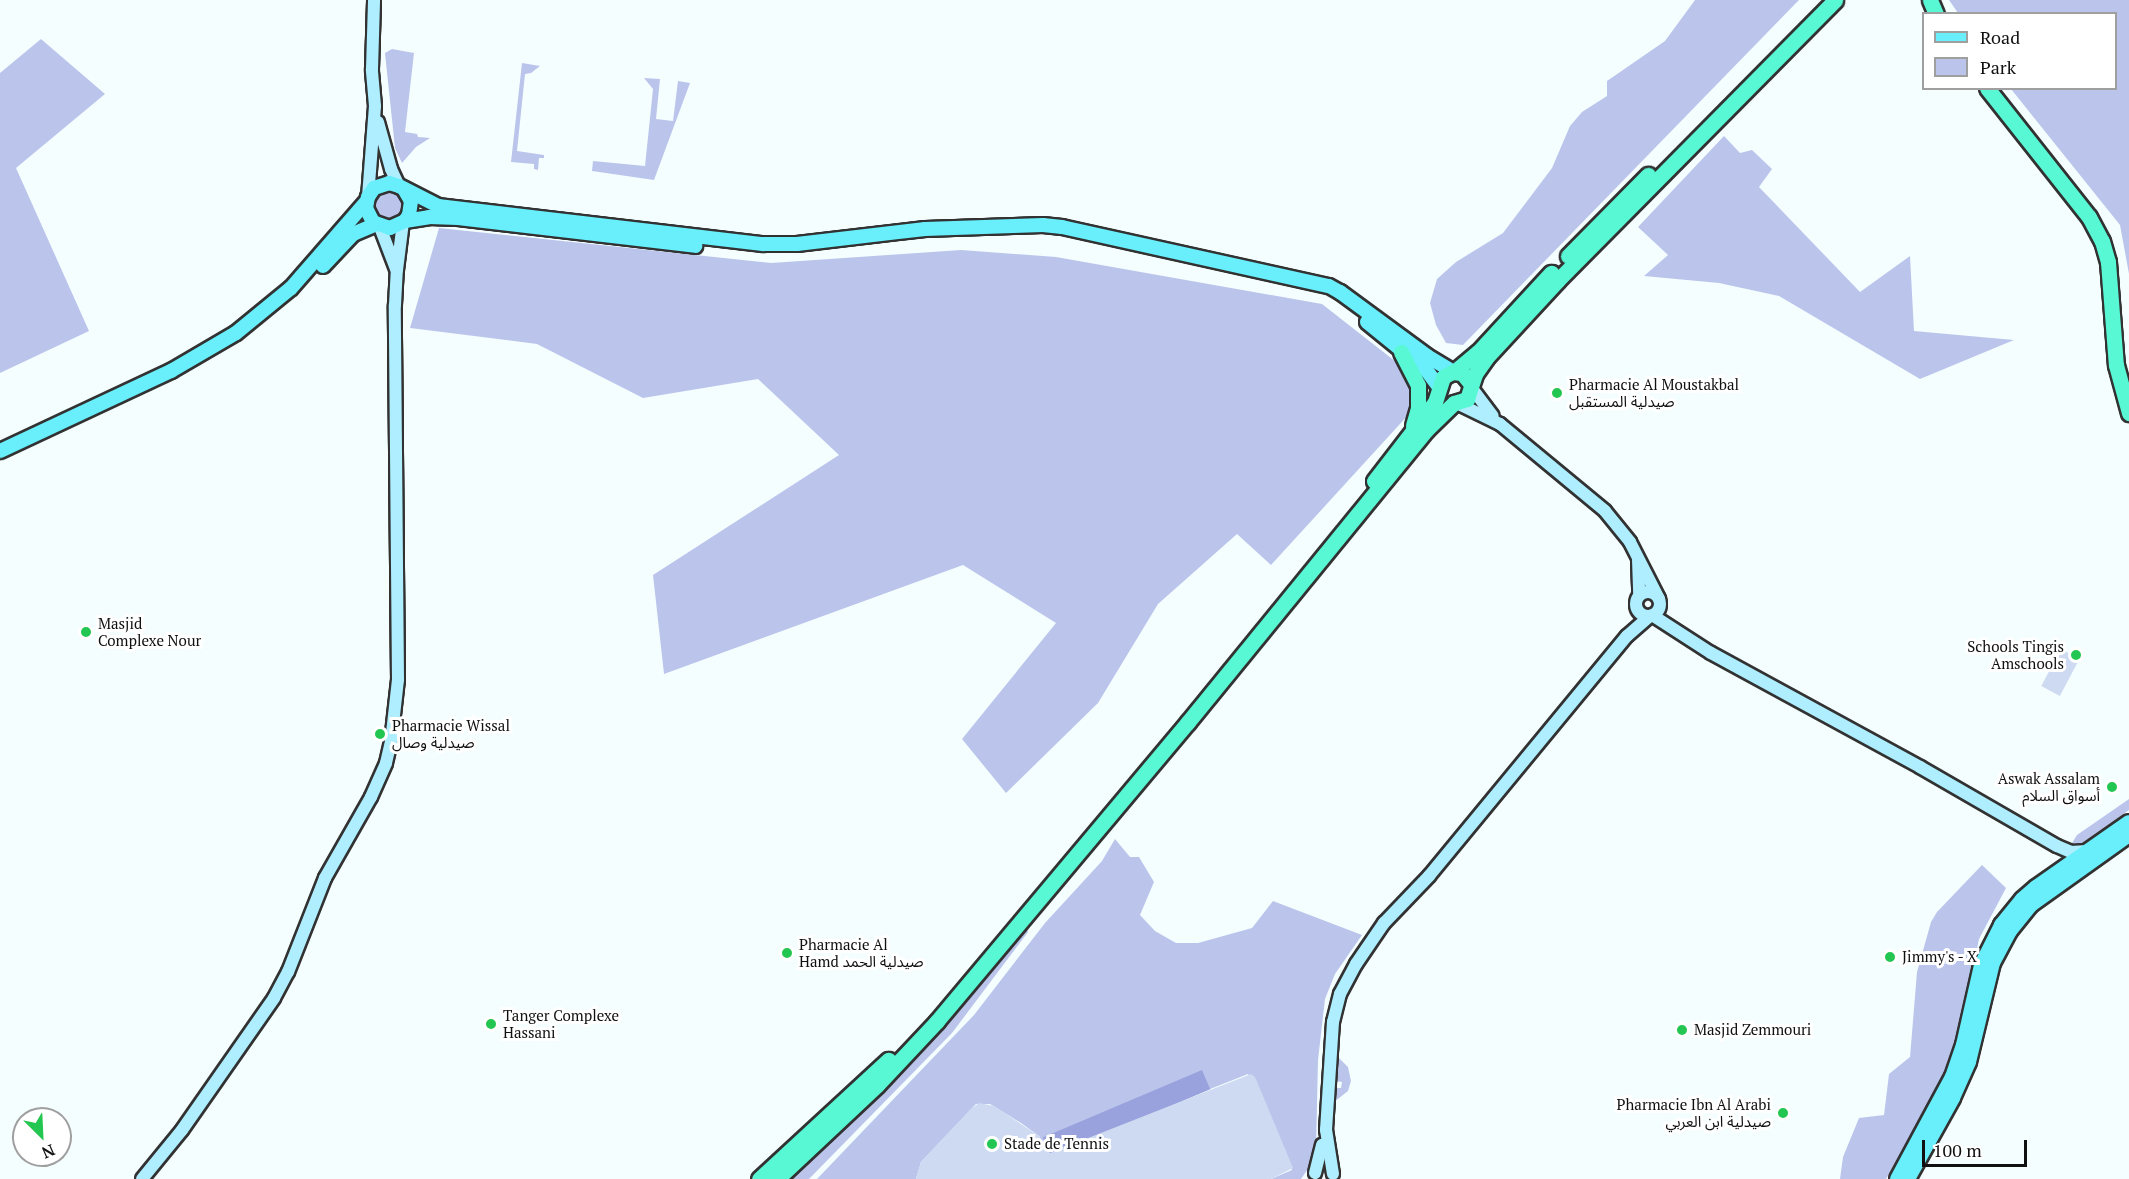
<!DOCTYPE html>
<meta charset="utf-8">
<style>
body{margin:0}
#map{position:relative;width:2129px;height:1179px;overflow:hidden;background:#f4feff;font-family:"PT Serif","Noto Sans Arabic",serif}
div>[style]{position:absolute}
.green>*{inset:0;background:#bbc5ec}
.forest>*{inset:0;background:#9aa2dd;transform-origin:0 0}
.pitch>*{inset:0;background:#cedaf2;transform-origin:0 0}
.roads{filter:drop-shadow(2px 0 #323232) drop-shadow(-2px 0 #323232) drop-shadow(0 2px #323232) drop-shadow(0 -2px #323232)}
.secondary>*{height:12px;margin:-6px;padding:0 6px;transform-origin:6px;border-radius:6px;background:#afeeff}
.secondary>.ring{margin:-6px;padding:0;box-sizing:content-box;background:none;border:12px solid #afeeff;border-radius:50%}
.primary>*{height:14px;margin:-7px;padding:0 7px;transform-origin:7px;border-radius:7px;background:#68effb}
.highway>*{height:15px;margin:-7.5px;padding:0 7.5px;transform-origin:7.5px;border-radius:7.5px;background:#59f8d5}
.dots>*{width:16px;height:16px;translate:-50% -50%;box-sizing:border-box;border:3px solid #fff;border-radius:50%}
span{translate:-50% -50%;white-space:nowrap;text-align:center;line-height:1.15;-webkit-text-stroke:6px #fff;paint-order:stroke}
.poi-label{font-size:15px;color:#101010}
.left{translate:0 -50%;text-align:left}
.right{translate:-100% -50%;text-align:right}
.legend{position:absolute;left:1922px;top:12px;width:195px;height:78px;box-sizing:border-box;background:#fff;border:2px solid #9f9f9f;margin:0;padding:8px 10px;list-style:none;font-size:18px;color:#101010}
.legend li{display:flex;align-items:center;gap:12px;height:30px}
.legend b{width:30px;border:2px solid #9f9f9f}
.north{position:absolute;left:12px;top:1107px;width:60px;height:60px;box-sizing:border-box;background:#fff;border:2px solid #9f9f9f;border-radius:50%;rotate:156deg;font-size:16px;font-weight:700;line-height:24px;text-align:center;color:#101010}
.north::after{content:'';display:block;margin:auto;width:21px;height:27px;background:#23c650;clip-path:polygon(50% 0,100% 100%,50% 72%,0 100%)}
.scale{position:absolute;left:1922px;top:1140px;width:105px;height:27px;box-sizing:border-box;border:3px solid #101010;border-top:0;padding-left:8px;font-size:18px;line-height:21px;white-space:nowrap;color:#101010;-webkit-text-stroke:4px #fff;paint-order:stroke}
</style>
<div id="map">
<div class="green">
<div style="clip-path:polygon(1695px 0,1799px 0,1463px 345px,1446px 343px,1436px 325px,1430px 303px,1437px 279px,1456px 262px,1503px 233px,1552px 168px,1570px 126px,1582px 112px,1607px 96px,1607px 81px,1665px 41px)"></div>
<div style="clip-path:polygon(1949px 0,2129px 0,2129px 274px,2120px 225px,2011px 89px,2116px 88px,2116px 14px,1958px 13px)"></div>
<div style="clip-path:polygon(41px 39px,105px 94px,16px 168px,89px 331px,0 373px,0 73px)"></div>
<div style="clip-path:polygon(392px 49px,414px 53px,405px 132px,417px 134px,418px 137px,430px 138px,416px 147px,402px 163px,395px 148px,386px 63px,385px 53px)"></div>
<div style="clip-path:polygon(522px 63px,540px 66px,531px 73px,525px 74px,517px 151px,544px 155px,544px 158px,539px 158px,538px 170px,534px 169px,534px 164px,511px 162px)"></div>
<div style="clip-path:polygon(644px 78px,660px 79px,656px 119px,673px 121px,678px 81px,690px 83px,654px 180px,592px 171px,593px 161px,645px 166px,653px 89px)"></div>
<div style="clip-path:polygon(1724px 136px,1740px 153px,1752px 150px,1772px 169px,1759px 187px,1860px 292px,1910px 256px,1914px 331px,2014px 340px,1920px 379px,1779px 296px,1719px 283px,1644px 276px,1668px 255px,1638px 227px)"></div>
<div style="clip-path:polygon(393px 187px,406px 198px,403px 216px,393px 222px,381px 221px,373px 213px,373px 196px)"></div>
<div style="clip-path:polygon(439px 228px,771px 263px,961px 250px,1056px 257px,1322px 304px,1400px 365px,1421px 401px,1271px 565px,1237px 534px,1158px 604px,1098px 703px,1006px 793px,962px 739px,1056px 623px,963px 565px,664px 674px,653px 575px,839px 455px,758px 379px,643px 398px,537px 344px,410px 328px)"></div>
<div style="clip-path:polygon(2129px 799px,2129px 810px,2079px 845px,2072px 843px,2077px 835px)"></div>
<div style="clip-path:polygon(1115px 839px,1130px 857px,1139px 857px,1154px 882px,1140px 915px,1155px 931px,1176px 943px,1198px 943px,1252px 928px,1273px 901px,1362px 935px,1335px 974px,1325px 999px,1318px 1060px,1316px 1148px,1312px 1163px,1301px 1179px,1271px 1179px,1292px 1170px,1248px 1074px,1049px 1153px,1039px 1136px,1021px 1123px,990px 1104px,976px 1104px,921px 1162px,916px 1179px,817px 1179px,974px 1015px,1045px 923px,1102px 861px)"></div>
<div style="clip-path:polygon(1982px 865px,2006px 888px,1979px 939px,1957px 1049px,1924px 1119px,1886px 1179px,1840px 1179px,1843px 1157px,1859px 1118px,1884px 1115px,1889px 1074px,1910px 1057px,1917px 972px,1931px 922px,1937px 912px)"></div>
<div style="clip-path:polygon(1026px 925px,1028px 932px,952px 1033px,809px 1179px,789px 1179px,883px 1090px,948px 1020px)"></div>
<div style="clip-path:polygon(1337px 1056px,1348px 1067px,1351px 1081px,1348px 1091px,1334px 1102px,1335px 1088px,1341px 1088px,1342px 1082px,1335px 1081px)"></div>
</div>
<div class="forest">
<div style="left:1202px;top:1070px;width:21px;height:173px;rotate:67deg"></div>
</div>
<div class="pitch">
<div style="left:2061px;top:649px;width:21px;height:42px;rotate:28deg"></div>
<div style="clip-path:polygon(1251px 1074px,1255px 1077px,1293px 1168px,1271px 1179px,916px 1179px,921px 1162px,971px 1109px,979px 1103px,994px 1106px,1039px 1136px,1050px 1153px)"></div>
</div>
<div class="roads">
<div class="secondary">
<div style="left:378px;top:122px;width:49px;rotate:74.5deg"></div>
<div style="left:391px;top:169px;width:19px;rotate:65deg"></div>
<div style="left:368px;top:197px;width:91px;rotate:-85.6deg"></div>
<div style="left:375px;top:106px;width:37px;rotate:-95deg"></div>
<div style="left:372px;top:69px;width:69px;rotate:-88.3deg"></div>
<div style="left:380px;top:227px;width:45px;rotate:69.1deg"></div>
<div style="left:1471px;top:387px;width:36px;rotate:53deg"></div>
<div style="left:1457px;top:403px;width:48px;rotate:26deg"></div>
<div style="left:1500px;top:424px;width:136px;rotate:39.6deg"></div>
<div style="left:1605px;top:511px;width:40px;rotate:51deg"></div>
<div style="left:1630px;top:542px;width:64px;rotate:63deg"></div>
<div style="left:1638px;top:559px;width:36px;rotate:88deg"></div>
<div class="ring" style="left:1636px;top:592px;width:12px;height:12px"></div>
<div style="left:1652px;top:615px;width:70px;rotate:32.8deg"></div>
<div style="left:1711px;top:653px;width:238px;rotate:28.6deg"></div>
<div style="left:1920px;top:767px;width:158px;rotate:30deg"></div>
<div style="left:2057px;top:846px;width:15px;rotate:23deg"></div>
<div style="left:2071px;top:852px;width:16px;rotate:-4deg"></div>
<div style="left:1315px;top:1173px;width:29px;rotate:-76deg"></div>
<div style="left:1333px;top:1174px;width:45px;rotate:-99deg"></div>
<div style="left:1326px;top:1130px;width:108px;rotate:-86.3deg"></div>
<div style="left:1333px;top:1022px;width:29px;rotate:-76deg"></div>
<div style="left:1340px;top:994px;width:34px;rotate:-62deg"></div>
<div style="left:1356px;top:964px;width:50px;rotate:-55.7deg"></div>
<div style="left:1384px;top:923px;width:65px;rotate:-46.2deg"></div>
<div style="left:1429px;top:876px;width:311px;rotate:-50.5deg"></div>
<div style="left:1627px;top:636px;width:30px;rotate:-41deg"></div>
<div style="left:142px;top:1179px;width:63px;rotate:-50.8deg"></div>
<div style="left:182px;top:1130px;width:161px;rotate:-55.1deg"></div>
<div style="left:274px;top:998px;width:30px;rotate:-62deg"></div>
<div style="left:288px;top:972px;width:101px;rotate:-68.5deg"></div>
<div style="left:325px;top:878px;width:93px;rotate:-60.4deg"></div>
<div style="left:371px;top:797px;width:37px;rotate:-66deg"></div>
<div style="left:386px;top:763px;width:22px;rotate:-77deg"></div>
<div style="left:391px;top:742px;width:62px;rotate:-83.6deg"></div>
<div style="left:398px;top:680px;width:375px;rotate:-90.5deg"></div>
<div style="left:395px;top:305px;width:35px;rotate:-87deg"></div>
<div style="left:397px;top:270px;width:48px;rotate:-82.9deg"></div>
</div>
<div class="primary">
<div style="left:404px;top:189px;width:14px;rotate:60deg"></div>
<div style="left:411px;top:201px;width:14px;rotate:98deg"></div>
<div style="left:409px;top:215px;width:7px;rotate:124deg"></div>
<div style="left:405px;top:221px;width:17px;rotate:155deg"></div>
<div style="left:390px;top:228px;width:18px;rotate:-161deg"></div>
<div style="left:373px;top:222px;width:16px;rotate:-117deg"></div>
<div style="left:366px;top:208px;width:11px;rotate:-80deg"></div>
<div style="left:368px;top:197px;width:11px;rotate:-56deg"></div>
<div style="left:374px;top:188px;width:16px;rotate:-18deg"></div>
<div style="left:389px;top:183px;width:10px;rotate:17deg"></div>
<div style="left:399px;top:186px;width:44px;rotate:27.1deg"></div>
<div style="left:438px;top:206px;width:327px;rotate:6.7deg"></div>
<div style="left:763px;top:244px;width:34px"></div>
<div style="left:797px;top:244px;width:129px;rotate:-6.7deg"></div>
<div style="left:925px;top:229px;width:118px;rotate:-1.9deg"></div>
<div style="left:1043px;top:225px;width:19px;rotate:6deg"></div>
<div style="left:1062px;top:227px;width:273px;rotate:12.5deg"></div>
<div style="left:1329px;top:286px;width:13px;rotate:29deg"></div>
<div style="left:1340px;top:292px;width:108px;rotate:36.3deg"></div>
<div style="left:1427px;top:356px;width:31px;rotate:31deg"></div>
<div style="left:405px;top:221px;width:24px;rotate:-9deg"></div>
<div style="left:429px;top:217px;width:29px;rotate:2deg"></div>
<div style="left:458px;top:218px;width:239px;rotate:6.7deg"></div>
<div style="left:323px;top:266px;width:44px;rotate:-46.8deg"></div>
<div style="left:353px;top:234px;width:25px;rotate:-23deg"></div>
<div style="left:1367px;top:322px;width:77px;rotate:39.2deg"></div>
<div style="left:1427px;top:371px;width:20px;rotate:53deg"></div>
<div style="left:0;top:451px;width:189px;rotate:-25.1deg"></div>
<div style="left:171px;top:371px;width:75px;rotate:-30.3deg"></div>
<div style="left:236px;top:333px;width:71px;rotate:-39.3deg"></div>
<div style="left:291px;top:288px;width:114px;rotate:-48.9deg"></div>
<div style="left:1897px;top:1179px;width:116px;rotate:-61.7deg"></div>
<div style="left:1952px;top:1077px;width:34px;rotate:-71deg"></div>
<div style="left:1963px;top:1045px;width:82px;rotate:-77.3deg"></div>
<div style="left:1981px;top:965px;width:45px;rotate:-63.4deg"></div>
<div style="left:2001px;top:925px;width:33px;rotate:-51deg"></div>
<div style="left:2022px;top:899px;width:18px;rotate:-41deg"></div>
<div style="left:2036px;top:887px;width:113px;rotate:-35deg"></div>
<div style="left:1908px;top:1179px;width:93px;rotate:-60.9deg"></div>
<div style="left:1953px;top:1098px;width:39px;rotate:-66deg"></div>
<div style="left:1969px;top:1062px;width:102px;rotate:-76.4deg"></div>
<div style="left:1993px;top:963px;width:36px;rotate:-62deg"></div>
<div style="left:2010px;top:931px;width:33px;rotate:-51deg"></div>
<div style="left:2031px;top:905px;width:120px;rotate:-35.5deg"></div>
</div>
<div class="highway">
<div style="left:1930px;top:0;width:15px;rotate:67deg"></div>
<div style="left:1987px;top:88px;width:164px;rotate:51.7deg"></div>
<div style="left:2089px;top:217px;width:27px;rotate:62deg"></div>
<div style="left:2102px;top:241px;width:22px;rotate:74deg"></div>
<div style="left:2108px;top:262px;width:103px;rotate:85.6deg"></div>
<div style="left:2116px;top:365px;width:50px;rotate:74.8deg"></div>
<div style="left:1568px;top:256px;width:114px;rotate:-45.4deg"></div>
<div style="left:1401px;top:352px;width:37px;rotate:63deg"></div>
<div style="left:1418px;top:385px;width:23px;rotate:90deg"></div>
<div style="left:1418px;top:408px;width:18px;rotate:106deg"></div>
<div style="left:1455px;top:371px;width:30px;rotate:-40deg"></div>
<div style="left:1478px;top:352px;width:108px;rotate:-47.3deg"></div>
<div style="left:1374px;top:481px;width:100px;rotate:-52.3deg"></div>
<div style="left:1435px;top:402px;width:26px;rotate:-72deg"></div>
<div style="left:1443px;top:377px;width:10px;rotate:-29deg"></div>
<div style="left:1452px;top:372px;width:10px;rotate:6deg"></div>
<div style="left:1462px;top:373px;width:14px;rotate:51deg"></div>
<div style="left:759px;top:1179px;width:176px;rotate:-42.7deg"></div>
<div style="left:777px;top:1179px;width:137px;rotate:-43.2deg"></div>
<div style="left:877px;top:1085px;width:88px;rotate:-46.8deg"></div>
<div style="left:937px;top:1021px;width:390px;rotate:-50deg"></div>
<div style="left:1188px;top:722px;width:377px;rotate:-50.8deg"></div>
<div style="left:1426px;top:430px;width:39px;rotate:-44deg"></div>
<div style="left:1454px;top:403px;width:14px;rotate:-17deg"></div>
<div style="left:1467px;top:399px;width:26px;rotate:-72deg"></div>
<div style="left:1475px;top:374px;width:19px;rotate:-55deg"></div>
<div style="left:1486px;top:358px;width:106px;rotate:-47.3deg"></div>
<div style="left:1558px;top:280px;width:394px;rotate:-45.3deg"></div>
</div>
</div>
<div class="dots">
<div style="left:1557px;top:393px;background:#23c650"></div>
<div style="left:86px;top:632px;background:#23c650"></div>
<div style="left:2076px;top:655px;background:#23c650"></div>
<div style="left:380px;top:734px;background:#23c650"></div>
<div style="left:2112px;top:787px;background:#23c650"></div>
<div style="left:787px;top:953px;background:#23c650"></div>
<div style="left:1890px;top:957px;background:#23c650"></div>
<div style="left:491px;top:1024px;background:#23c650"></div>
<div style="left:1682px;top:1030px;background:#23c650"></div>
<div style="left:1783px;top:1113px;background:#23c650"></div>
<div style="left:992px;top:1144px;background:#23c650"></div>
</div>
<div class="poi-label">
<span class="left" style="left:1569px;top:393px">Pharmacie Al Moustakbal<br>صيدلية المستقبل</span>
<span class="left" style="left:98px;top:632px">Masjid<br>Complexe Nour</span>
<span class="right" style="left:2064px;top:655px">Schools Tingis<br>Amschools</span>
<span class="left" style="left:392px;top:734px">Pharmacie Wissal<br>صيدلية وصال</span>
<span class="right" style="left:2100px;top:787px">Aswak Assalam<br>أسواق السلام</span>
<span class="left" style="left:799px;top:953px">Pharmacie Al<br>Hamd صيدلية الحمد</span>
<span class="left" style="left:1902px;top:957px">Jimmy's - X</span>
<span class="left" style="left:503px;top:1024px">Tanger Complexe<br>Hassani</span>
<span class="left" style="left:1694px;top:1030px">Masjid Zemmouri</span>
<span class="right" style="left:1771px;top:1113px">Pharmacie Ibn Al Arabi<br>صيدلية ابن العربي</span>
<span class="left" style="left:1004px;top:1144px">Stade de Tennis</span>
</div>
<ul class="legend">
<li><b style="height:8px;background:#68effb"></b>Road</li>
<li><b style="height:16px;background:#bbc5ec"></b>Park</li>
</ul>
<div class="north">N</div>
<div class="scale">100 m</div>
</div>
